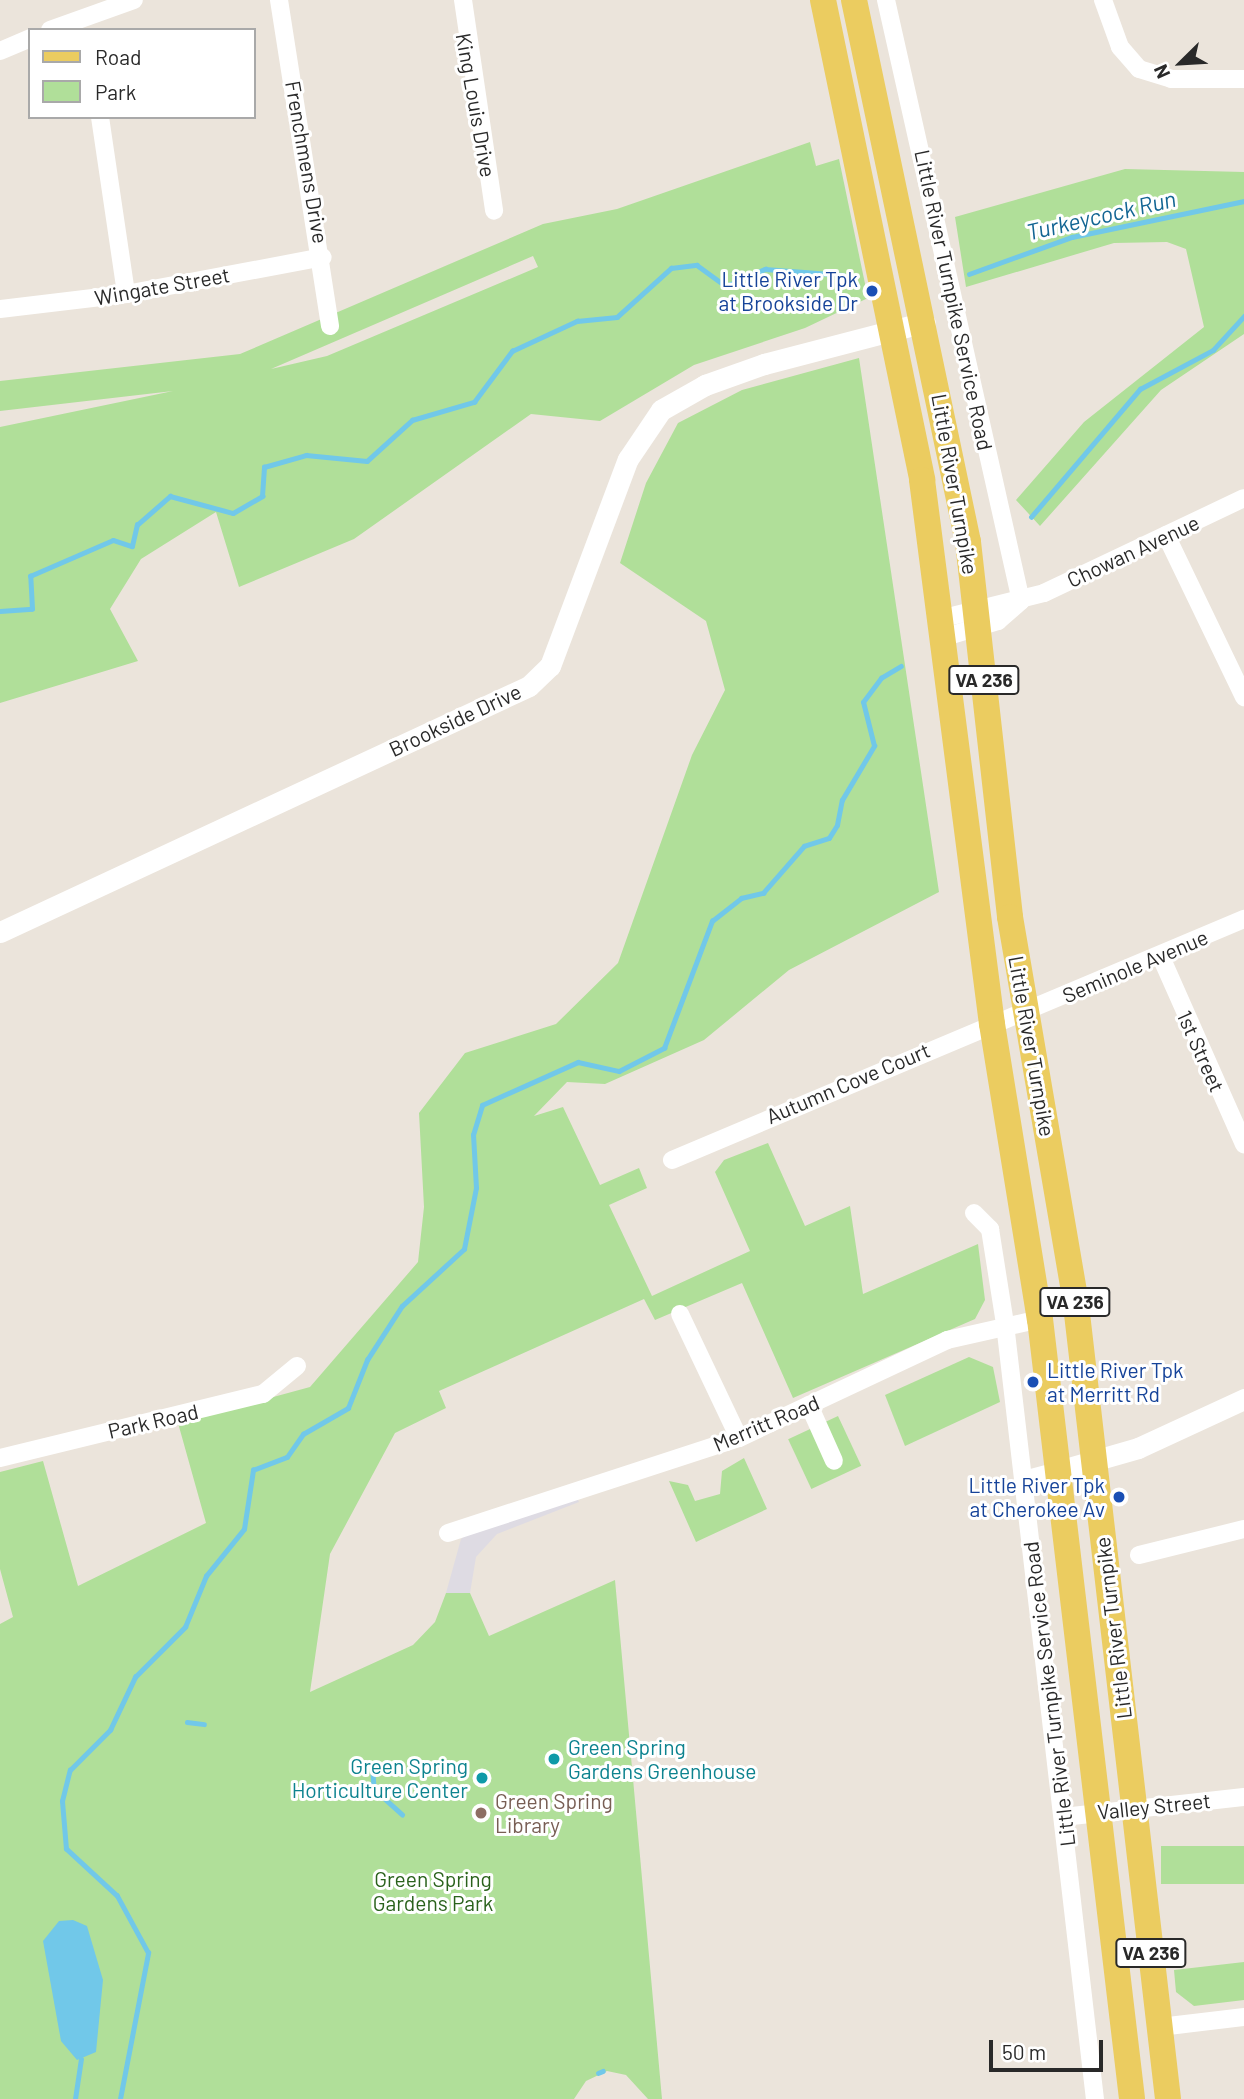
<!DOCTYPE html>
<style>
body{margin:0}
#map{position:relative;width:1244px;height:2099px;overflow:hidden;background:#ebe4db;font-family:Barlow,sans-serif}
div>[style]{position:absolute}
.industrial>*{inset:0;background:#dedbe3}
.green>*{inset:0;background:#b0df99;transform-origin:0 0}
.water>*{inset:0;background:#71c8e9}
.stream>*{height:4.5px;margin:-2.25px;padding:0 2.25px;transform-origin:2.25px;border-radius:2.25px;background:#71c8e9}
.minor>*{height:18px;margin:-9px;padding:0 9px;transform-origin:9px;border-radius:9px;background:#fff}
.tertiary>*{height:21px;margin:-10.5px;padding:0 10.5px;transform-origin:10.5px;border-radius:10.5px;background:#fff}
.primary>*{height:26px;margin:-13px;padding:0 13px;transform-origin:13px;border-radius:13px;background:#ebcc60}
.dots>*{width:19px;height:19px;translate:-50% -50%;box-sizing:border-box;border:4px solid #fff;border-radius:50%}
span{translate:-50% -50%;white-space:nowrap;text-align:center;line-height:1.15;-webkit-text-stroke:6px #fff;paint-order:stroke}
.shield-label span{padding:2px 5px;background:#fff;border:2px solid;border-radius:5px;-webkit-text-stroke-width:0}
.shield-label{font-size:19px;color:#292929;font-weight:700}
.street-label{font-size:21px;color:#292929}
.transit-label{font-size:21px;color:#164399}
.right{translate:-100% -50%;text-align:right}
.left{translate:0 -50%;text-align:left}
.culture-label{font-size:21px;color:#0d838f}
.education-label{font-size:21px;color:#785e54}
.park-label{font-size:21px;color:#2a621c}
.water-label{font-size:23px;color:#126593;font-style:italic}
.legend{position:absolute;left:28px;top:28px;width:228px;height:91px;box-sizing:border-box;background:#fff;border:2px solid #a9a9a9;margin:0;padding:9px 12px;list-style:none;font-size:21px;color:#292929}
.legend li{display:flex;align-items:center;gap:14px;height:35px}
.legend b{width:35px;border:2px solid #a9a9a9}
.north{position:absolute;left:1146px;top:28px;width:70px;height:70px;-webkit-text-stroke:5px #fff;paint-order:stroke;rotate:246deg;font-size:19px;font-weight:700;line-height:28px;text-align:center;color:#292929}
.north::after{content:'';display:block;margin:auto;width:24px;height:32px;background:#292929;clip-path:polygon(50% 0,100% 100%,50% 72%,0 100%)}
.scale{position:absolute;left:989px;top:2040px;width:114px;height:32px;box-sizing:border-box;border:4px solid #292929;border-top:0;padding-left:9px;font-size:21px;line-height:24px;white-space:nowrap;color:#292929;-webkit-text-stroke:5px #fff;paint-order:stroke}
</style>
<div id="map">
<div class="industrial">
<div style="clip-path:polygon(635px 1463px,576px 1496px,579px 1502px,497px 1534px,476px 1557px,470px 1593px,446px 1593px,461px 1539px,498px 1509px)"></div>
</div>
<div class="green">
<div style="clip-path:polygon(evenodd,810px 142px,816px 166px,839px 159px,868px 298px,805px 328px,694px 365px,600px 421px,531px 414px,354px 539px,239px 587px,216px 512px,141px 559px,110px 609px,138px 661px,0 703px,0 427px,173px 391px,0 411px,0 381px,240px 354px,543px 224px,617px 209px,810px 142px,533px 256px,538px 267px,327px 356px,271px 369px,533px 256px)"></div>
<div style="clip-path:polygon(1125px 169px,1244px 172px,1244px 334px,1161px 390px,1040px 526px,1016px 500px,1084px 422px,1204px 327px,1186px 249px,1167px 242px,1114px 243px,966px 287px,955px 217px)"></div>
<div style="clip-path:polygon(859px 358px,939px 892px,789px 970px,704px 1040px,605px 1084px,567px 1082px,534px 1116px,563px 1107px,600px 1185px,639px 1168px,647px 1188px,609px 1205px,652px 1296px,750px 1251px,715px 1172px,724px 1160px,768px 1143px,805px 1226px,850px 1206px,863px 1294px,978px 1244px,985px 1300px,975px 1319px,793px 1398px,742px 1283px,655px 1320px,644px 1299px,439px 1391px,446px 1408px,395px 1433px,330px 1554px,310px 1692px,413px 1645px,435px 1622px,446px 1593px,470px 1593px,489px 1636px,615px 1580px,662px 2099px,648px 2099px,626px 2075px,607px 2071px,586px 2081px,574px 2099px,0 2099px,0 1624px,13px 1617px,0 1569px,0 1472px,43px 1461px,78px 1586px,206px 1523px,178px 1423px,310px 1387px,418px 1262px,424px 1207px,419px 1113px,465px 1053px,556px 1024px,618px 963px,692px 755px,725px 690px,706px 621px,620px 563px,646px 483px,678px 423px,742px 390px)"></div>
<div style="clip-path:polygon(969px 1357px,993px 1367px,1000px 1402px,905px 1446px,885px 1395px)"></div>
<div style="left:838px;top:1416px;width:55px;height:55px;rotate:65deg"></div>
<div style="clip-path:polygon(744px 1458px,767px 1509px,696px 1542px,669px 1481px,688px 1485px,695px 1501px,720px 1494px,722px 1471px)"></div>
<div style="left:1244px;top:1846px;width:38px;height:83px;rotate:90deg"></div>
<div style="clip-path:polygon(1244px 1962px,1244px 2000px,1194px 2006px,1176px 1992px,1174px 1970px)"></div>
</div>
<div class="water">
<div style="clip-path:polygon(73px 1920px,87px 1926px,103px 1980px,96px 2052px,77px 2060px,61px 2041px,43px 1941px,59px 1921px)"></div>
</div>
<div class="stream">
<div style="left:969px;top:274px;width:109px;rotate:-19.8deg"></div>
<div style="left:1072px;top:237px;width:176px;rotate:-11.8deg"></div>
<div style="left:1031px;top:517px;width:168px;rotate:-49.6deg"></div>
<div style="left:1140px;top:389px;width:83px;rotate:-28.1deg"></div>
<div style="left:1213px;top:350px;width:46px;rotate:-47.6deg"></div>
<div style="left:0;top:611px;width:32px;rotate:-4deg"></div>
<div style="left:32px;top:609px;width:33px;rotate:-93deg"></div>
<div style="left:30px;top:576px;width:90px;rotate:-23.4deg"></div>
<div style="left:113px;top:540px;width:20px;rotate:18deg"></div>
<div style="left:132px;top:546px;width:22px;rotate:-77deg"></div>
<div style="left:137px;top:525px;width:44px;rotate:-41.3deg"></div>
<div style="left:170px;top:496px;width:65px;rotate:15.1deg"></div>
<div style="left:233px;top:513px;width:34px;rotate:-30deg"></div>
<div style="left:262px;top:496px;width:29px;rotate:-86deg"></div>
<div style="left:264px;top:467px;width:44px;rotate:-15.9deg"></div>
<div style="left:306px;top:455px;width:61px;rotate:5.6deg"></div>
<div style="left:367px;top:461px;width:61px;rotate:-42.3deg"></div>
<div style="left:412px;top:420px;width:65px;rotate:-16.2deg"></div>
<div style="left:474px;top:402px;width:64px;rotate:-53.3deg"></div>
<div style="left:512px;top:351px;width:72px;rotate:-24.8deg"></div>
<div style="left:577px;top:321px;width:40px;rotate:-5.7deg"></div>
<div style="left:617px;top:317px;width:73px;rotate:-42.2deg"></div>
<div style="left:671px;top:268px;width:26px;rotate:-7deg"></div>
<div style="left:697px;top:265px;width:36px;rotate:36deg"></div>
<div style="left:726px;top:286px;width:43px;rotate:-23.6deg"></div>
<div style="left:765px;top:269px;width:78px;rotate:4.4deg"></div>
<div style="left:187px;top:1722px;width:17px;rotate:7deg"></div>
<div style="left:373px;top:1773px;width:16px;rotate:86deg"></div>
<div style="left:374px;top:1789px;width:38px;rotate:42deg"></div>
<div style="left:598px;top:2073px;width:5px;rotate:-22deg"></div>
<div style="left:75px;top:2099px;width:40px;rotate:-81.5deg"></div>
<div style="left:120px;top:2099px;width:149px;rotate:-79.1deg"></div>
<div style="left:148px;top:1953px;width:65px;rotate:-118.5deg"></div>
<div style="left:117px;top:1896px;width:69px;rotate:-137.3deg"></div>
<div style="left:66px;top:1849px;width:48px;rotate:-94.8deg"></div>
<div style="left:62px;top:1801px;width:32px;rotate:-76deg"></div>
<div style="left:70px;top:1770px;width:57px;rotate:-45deg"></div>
<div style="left:110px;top:1730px;width:59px;rotate:-64.7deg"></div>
<div style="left:135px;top:1677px;width:71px;rotate:-45deg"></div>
<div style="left:185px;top:1627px;width:55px;rotate:-67.6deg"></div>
<div style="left:206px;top:1576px;width:60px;rotate:-51deg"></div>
<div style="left:244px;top:1529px;width:60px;rotate:-81.3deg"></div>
<div style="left:253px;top:1470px;width:36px;rotate:-21deg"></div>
<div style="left:287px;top:1457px;width:28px;rotate:-55deg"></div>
<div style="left:303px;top:1434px;width:52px;rotate:-30deg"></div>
<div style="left:348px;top:1408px;width:52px;rotate:-68.4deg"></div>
<div style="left:367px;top:1360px;width:64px;rotate:-57.1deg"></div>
<div style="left:402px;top:1306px;width:84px;rotate:-42.6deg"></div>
<div style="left:464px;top:1249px;width:62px;rotate:-78.9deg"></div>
<div style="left:476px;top:1188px;width:53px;rotate:-93.2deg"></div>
<div style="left:473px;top:1135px;width:31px;rotate:-73deg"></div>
<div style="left:482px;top:1105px;width:105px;rotate:-24.1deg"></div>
<div style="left:578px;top:1062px;width:42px;rotate:12.4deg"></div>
<div style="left:619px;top:1071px;width:51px;rotate:-27.1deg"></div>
<div style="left:664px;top:1048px;width:136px;rotate:-69.3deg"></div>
<div style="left:712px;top:921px;width:37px;rotate:-38deg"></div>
<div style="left:741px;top:898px;width:23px;rotate:-13deg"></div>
<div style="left:763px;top:893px;width:62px;rotate:-48.9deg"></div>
<div style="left:804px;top:846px;width:26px;rotate:-18deg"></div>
<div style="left:829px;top:838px;width:15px;rotate:-58deg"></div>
<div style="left:837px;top:825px;width:25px;rotate:-79deg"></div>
<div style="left:842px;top:800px;width:63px;rotate:-59.3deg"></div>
<div style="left:874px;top:746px;width:45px;rotate:-104deg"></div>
<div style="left:863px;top:702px;width:30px;rotate:-53deg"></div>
<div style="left:881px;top:678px;width:23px;rotate:-31deg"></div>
</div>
<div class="minor">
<div style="left:279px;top:0;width:330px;rotate:81.1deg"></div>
<div style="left:463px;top:0;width:213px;rotate:81.6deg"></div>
<div style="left:886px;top:0;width:616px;rotate:77.34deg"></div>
<div style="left:1103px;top:0;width:50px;rotate:70.1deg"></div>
<div style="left:1120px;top:47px;width:29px;rotate:49deg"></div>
<div style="left:1139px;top:69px;width:34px;rotate:17deg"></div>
<div style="left:1171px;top:79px;width:73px"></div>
<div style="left:50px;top:30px;width:89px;rotate:-19.7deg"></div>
<div style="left:0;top:51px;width:33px;rotate:-23deg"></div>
<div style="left:100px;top:117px;width:179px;rotate:81.6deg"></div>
<div style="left:0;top:309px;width:127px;rotate:-6.8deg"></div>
<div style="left:126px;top:294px;width:200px;rotate:-10.6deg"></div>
<div style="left:1166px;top:535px;width:180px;rotate:64.3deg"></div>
<div style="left:940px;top:619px;width:107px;rotate:-14deg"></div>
<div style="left:1044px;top:593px;width:221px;rotate:-25.4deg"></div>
<div style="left:942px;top:638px;width:59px;rotate:-16.9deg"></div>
<div style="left:998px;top:621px;width:30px;rotate:-41deg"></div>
<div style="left:1161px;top:957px;width:205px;rotate:66.1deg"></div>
<div style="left:672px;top:1160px;width:621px;rotate:-22.85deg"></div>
<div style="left:974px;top:1213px;width:23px;rotate:45deg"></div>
<div style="left:990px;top:1229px;width:96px;rotate:81deg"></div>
<div style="left:1005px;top:1324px;width:780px;rotate:83.38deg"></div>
<div style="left:680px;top:1314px;width:137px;rotate:64.6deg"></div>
<div style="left:809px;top:1405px;width:61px;rotate:65.9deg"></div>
<div style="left:0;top:1458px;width:271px;rotate:-13.7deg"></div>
<div style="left:263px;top:1394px;width:44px;rotate:-39.5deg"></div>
<div style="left:1024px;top:1480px;width:35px;rotate:-15deg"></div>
<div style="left:448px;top:1533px;width:306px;rotate:-18.1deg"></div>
<div style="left:739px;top:1438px;width:230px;rotate:-25.2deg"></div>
<div style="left:947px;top:1340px;width:95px;rotate:-12.7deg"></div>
<div style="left:1139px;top:1555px;width:108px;rotate:-13.9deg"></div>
<div style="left:1063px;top:1817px;width:182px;rotate:-6.3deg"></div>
<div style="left:1160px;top:2027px;width:85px;rotate:-6.8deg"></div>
</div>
<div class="tertiary">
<div style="left:0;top:932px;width:583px;rotate:-24.94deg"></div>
<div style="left:529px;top:686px;width:29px;rotate:-44deg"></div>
<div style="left:550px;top:666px;width:221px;rotate:-69.4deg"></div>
<div style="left:628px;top:459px;width:59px;rotate:-56deg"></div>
<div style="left:661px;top:410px;width:51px;rotate:-29.6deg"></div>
<div style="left:705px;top:385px;width:63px;rotate:-19.6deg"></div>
<div style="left:764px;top:364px;width:166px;rotate:-14.6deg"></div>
<div style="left:1058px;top:1471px;width:83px;rotate:-16deg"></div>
<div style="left:1138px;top:1448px;width:117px;rotate:-24.8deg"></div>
</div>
<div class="primary">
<div style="left:823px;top:0;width:490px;rotate:78.3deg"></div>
<div style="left:922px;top:480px;width:548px;rotate:82.67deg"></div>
<div style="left:992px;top:1024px;width:299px;rotate:80.8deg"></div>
<div style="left:1040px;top:1319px;width:785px;rotate:83.27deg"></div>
<div style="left:854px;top:0;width:554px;rotate:78.12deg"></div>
<div style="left:968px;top:542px;width:377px;rotate:83.6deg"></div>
<div style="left:1010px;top:917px;width:394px;rotate:80.3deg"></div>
<div style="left:1076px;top:1305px;width:799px;rotate:83.39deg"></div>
</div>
<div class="dots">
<div style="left:872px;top:291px;background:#1a4fb4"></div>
<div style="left:1033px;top:1382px;background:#1a4fb4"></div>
<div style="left:1119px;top:1497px;background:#1a4fb4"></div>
<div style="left:554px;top:1759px;background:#0f9aa8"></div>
<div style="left:482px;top:1778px;background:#0f9aa8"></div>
<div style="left:481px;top:1813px;background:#8d6e63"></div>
</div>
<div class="shield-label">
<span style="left:984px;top:680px">VA 236</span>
<span style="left:1075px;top:1302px">VA 236</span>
<span style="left:1151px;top:1953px">VA 236</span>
</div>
<div class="street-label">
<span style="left:476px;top:105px;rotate:80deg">King Louis Drive</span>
<span style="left:307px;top:162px;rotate:80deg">Frenchmens Drive</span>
<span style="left:162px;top:286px;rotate:-10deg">Wingate Street</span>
<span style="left:954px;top:300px;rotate:78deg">Little River Turnpike Service Road</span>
<span style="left:955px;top:484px;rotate:80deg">Little River Turnpike</span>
<span style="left:1133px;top:551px;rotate:-25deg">Chowan Avenue</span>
<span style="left:455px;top:720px;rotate:-25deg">Brookside Drive</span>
<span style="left:1135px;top:966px;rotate:-23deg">Seminole Avenue</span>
<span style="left:1032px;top:1046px;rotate:80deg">Little River Turnpike</span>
<span style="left:1201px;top:1051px;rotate:66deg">1st Street</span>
<span style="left:848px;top:1083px;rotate:-23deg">Autumn Cove Court</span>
<span style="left:153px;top:1421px;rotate:-13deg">Park Road</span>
<span style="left:766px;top:1423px;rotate:-23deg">Merritt Road</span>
<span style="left:1113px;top:1628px;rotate:-97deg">Little River Turnpike</span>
<span style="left:1049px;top:1694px;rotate:-97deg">Little River Turnpike Service Road</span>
<span style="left:1154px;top:1806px;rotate:-6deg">Valley Street</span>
</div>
<div class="transit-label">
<span class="right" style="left:858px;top:291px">Little River Tpk<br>at Brookside Dr</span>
<span class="left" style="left:1047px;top:1382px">Little River Tpk<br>at Merritt Rd</span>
<span class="right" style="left:1105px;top:1497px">Little River Tpk<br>at Cherokee Av</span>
</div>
<div class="culture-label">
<span class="left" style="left:568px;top:1759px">Green Spring<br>Gardens Greenhouse</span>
<span class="right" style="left:468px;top:1778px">Green Spring<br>Horticulture Center</span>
</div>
<div class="education-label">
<span class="left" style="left:495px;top:1813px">Green Spring<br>Library</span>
</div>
<div class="park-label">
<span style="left:433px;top:1891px">Green Spring<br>Gardens Park</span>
</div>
<div class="water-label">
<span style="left:1101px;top:215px;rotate:-13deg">Turkeycock Run</span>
</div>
<ul class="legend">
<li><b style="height:9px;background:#ebcc60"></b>Road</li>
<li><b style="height:19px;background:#b0df99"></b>Park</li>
</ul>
<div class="north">N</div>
<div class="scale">50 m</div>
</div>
